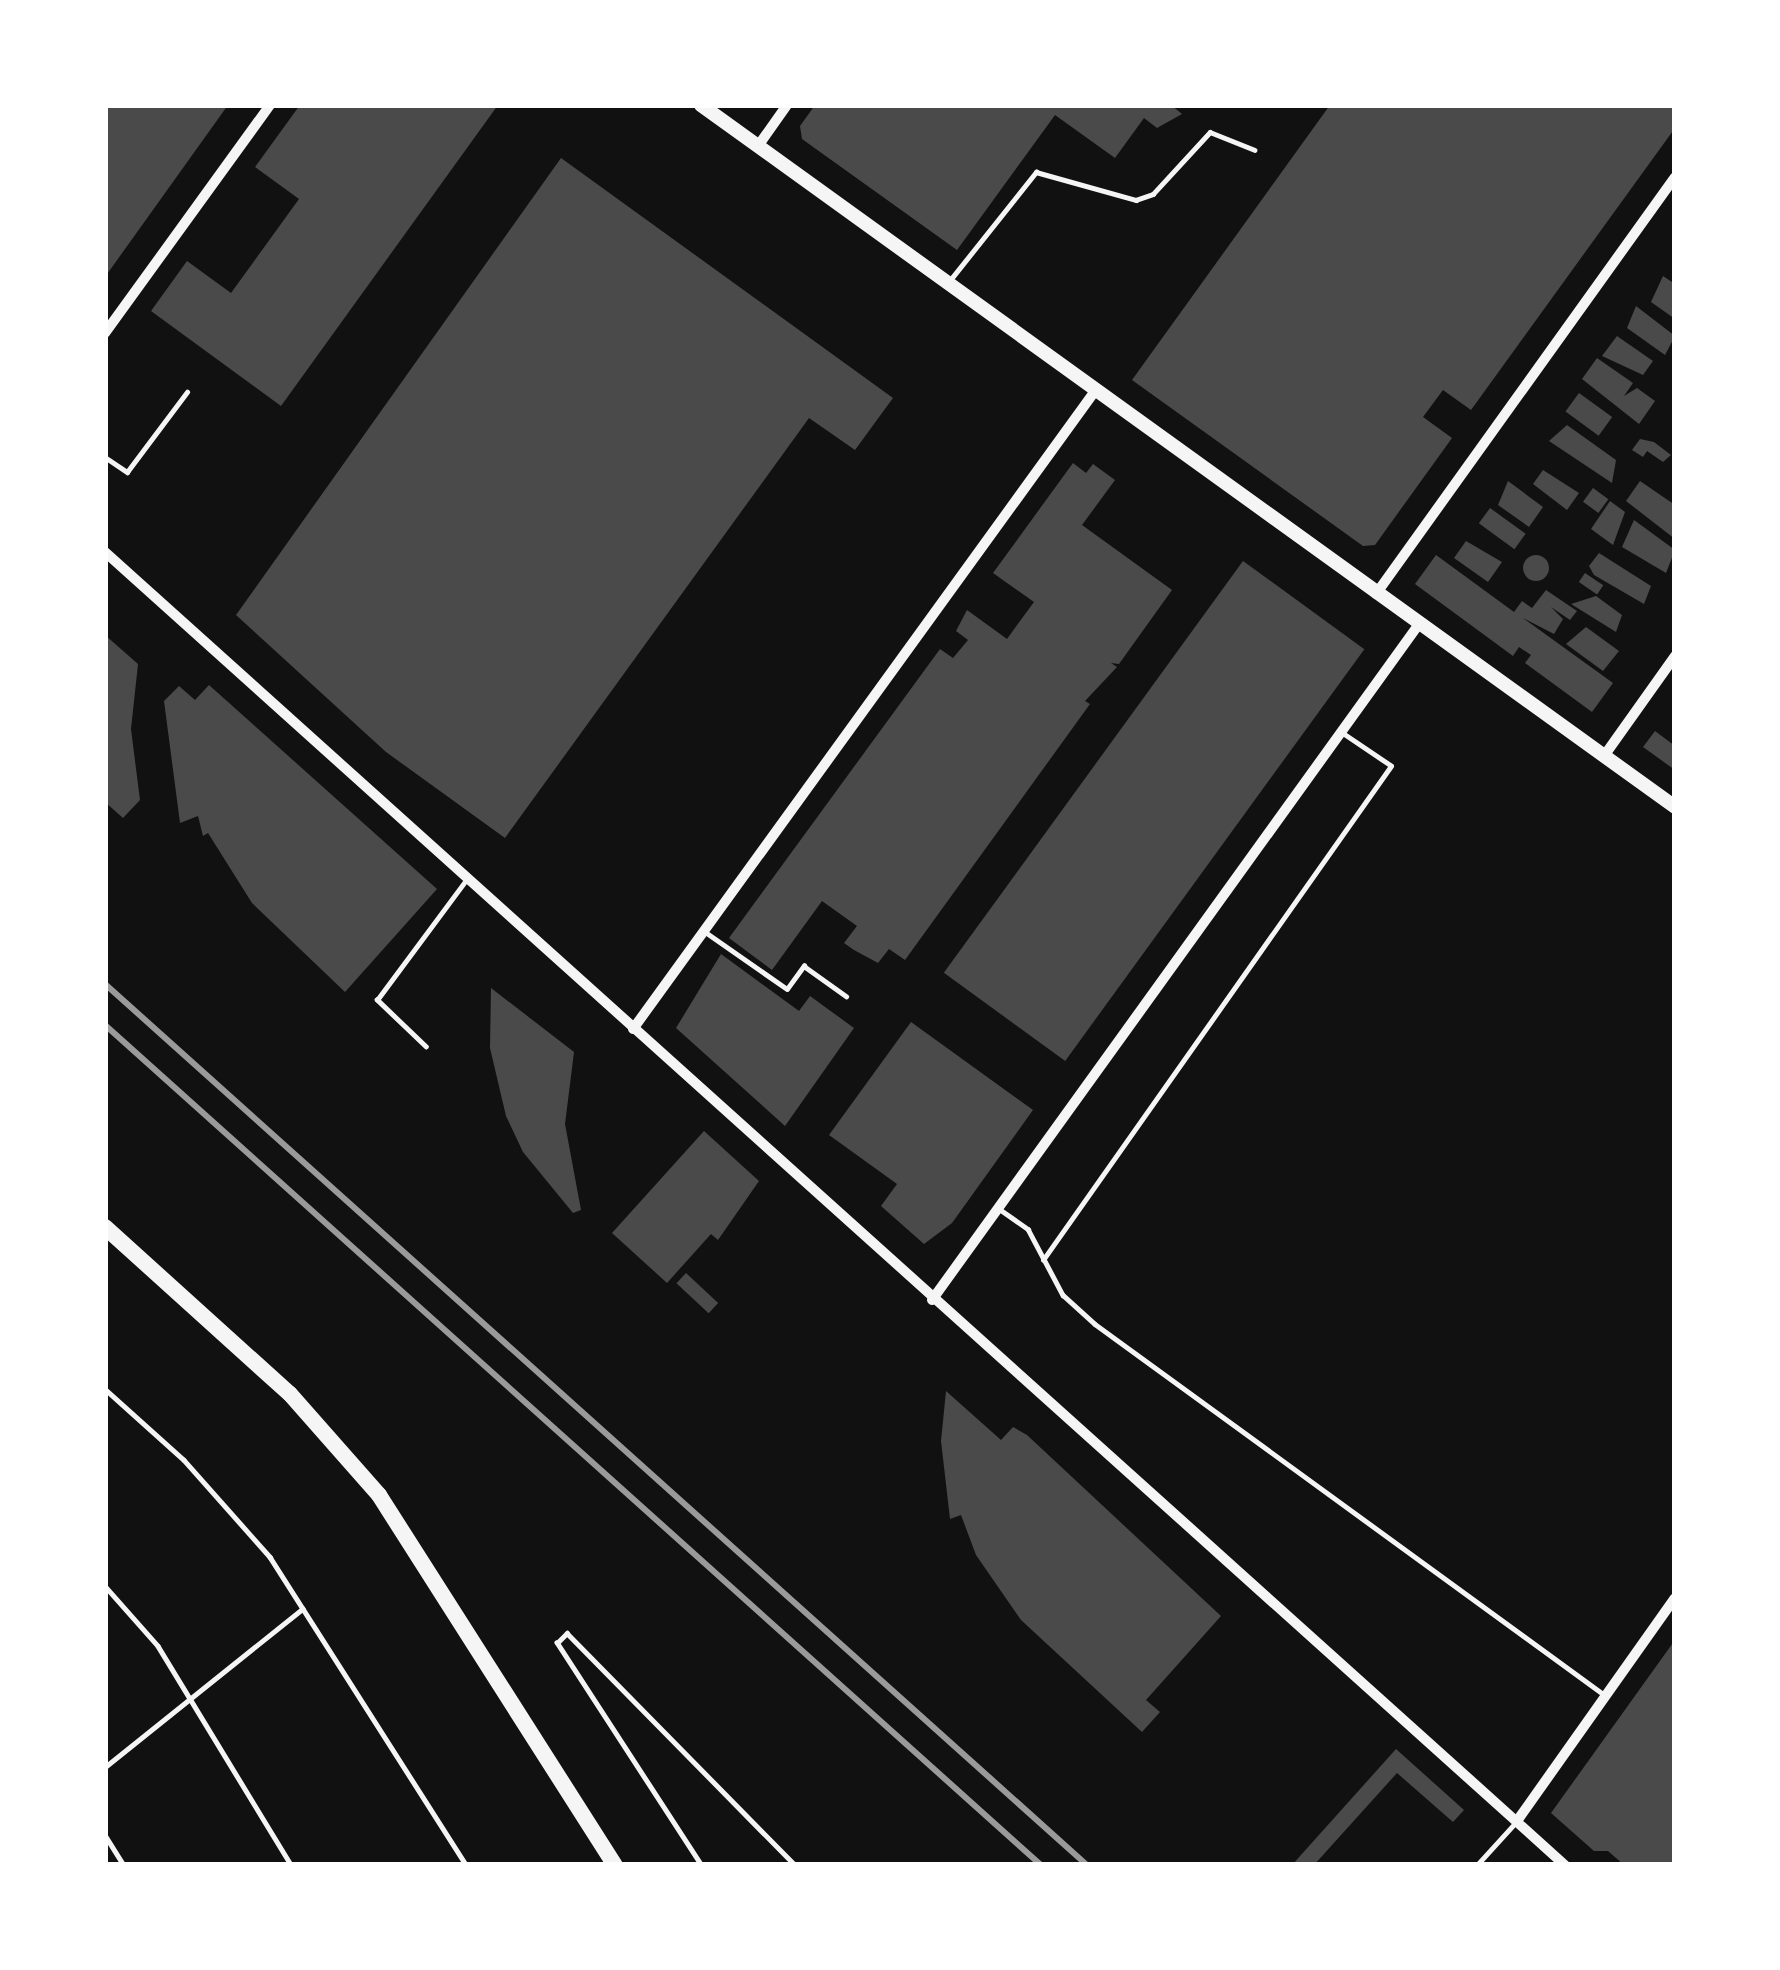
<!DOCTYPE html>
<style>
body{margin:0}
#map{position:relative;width:1780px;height:1970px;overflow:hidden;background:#111;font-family:Helvetica,sans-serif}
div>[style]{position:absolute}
.building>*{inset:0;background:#4a4a4a;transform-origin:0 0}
.round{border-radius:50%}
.service>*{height:4.5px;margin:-2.25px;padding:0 2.25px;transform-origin:2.25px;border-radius:2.25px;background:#f5f5f5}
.minor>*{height:10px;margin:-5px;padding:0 5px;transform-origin:5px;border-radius:5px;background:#f5f5f5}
.tertiary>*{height:14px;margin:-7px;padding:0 7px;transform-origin:7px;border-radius:7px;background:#f5f5f5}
.primary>*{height:16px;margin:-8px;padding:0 8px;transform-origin:8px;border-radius:8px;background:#f5f5f5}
.rail>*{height:6px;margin:-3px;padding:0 3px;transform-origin:3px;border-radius:3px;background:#9a9a9a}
span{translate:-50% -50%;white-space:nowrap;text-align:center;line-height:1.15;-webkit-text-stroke:9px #fff;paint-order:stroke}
.frame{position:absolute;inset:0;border:108px solid #fff;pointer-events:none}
</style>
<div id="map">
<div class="building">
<div style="clip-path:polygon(105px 105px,228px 105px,105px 277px)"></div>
<div style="clip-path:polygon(300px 105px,498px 105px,281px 406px,151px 311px,187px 261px,231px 293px,299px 199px,255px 167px)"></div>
<div style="clip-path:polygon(815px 105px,1171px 105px,1182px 114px,1157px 128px,1144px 118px,1115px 158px,1055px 115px,957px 250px,802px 139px,800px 126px)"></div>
<div style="clip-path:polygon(1330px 105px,1675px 105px,1675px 128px,1471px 410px,1443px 390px,1423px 417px,1452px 438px,1375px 545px,1363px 546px,1132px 380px)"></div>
<div style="clip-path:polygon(561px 158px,893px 398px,855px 450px,809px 418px,505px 838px,386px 752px,236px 615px)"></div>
<div style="clip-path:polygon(1663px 276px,1675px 284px,1675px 319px,1651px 302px)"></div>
<div style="clip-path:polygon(1636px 306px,1675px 336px,1665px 355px,1627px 328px)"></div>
<div style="clip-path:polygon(1617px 336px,1653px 361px,1643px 375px,1602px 356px)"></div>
<div style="clip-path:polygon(1597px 358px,1633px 383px,1624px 396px,1637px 388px,1655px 401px,1639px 424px,1582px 379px)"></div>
<div style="left:1579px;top:393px;width:41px;height:23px;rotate:36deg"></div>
<div style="clip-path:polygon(1567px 425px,1616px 460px,1612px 483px,1549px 441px)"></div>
<div style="clip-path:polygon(1640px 439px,1654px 442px,1671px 455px,1663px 462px,1647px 451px,1643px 457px,1632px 450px)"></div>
<div style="clip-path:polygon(1073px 463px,1086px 473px,1093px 464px,1115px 480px,1082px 525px,1172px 590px,1119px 664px,1111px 663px,1117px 667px,1085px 701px,1090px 704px,905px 960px,889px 949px,878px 963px,854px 950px,844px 943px,857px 926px,822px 901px,772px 970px,729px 938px,940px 649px,953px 658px,968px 640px,956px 631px,967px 610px,1007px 639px,1020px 621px,1034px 602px,993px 573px)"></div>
<div style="clip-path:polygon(1543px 470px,1579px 493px,1567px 510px,1533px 484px)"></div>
<div style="clip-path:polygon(1508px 481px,1543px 507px,1529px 527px,1498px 505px)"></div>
<div style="clip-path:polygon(1640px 481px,1675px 505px,1675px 539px,1626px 501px)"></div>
<div style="left:1593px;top:488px;width:19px;height:17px;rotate:36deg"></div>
<div style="clip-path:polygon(1610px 501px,1625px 512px,1613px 545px,1591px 529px)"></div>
<div style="left:1490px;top:508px;width:44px;height:19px;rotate:36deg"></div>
<div style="clip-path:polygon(1634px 520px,1675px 550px,1666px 573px,1622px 547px)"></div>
<div style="clip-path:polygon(1466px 541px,1502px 562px,1488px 582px,1454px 558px)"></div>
<div style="clip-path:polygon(1599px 553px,1651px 586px,1644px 604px,1594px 575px,1589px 566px)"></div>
<div class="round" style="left:1523px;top:555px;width:26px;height:26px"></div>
<div style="clip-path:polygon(1436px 555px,1514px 612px,1522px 601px,1532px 608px,1546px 590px,1577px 611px,1570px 620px,1551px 607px,1563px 619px,1554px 634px,1523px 618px,1613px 683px,1592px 712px,1525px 663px,1531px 655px,1519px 647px,1513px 656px,1415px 584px)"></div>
<div style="left:1243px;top:561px;width:150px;height:509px;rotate:36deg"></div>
<div style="left:1585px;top:573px;width:22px;height:11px;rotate:34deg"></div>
<div style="clip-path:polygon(1596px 596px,1622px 615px,1616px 632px,1571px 604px)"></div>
<div style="clip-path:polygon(1586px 627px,1619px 651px,1603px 671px,1566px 644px)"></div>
<div style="clip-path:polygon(105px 635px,138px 664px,131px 729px,140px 800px,123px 818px,105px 802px)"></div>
<div style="clip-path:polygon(209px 685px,437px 889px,345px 992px,252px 903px,208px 833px,203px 836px,198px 816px,180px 823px,164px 701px,179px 686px,195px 700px)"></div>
<div style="clip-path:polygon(1655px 731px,1675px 746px,1675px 770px,1643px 747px)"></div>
<div style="clip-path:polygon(721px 954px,799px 1011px,810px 996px,854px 1028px,785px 1126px,676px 1028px)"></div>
<div style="clip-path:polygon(491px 988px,574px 1052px,565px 1124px,581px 1210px,573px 1213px,523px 1152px,506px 1116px,490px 1048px)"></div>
<div style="clip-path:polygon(911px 1022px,1033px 1110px,952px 1223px,924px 1244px,881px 1206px,897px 1184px,829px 1135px)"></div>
<div style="clip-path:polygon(704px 1131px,759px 1181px,718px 1240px,711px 1234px,667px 1283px,612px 1233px)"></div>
<div style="left:686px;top:1273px;width:44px;height:14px;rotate:43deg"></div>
<div style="clip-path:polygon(946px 1391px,1001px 1440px,1013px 1427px,1027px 1435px,1221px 1616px,1146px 1700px,1160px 1712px,1142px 1732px,1021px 1620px,976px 1555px,961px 1515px,950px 1519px,941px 1441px)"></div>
<div style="clip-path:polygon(1675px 1640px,1675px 1865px,1624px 1865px,1608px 1851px,1594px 1851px,1551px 1813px)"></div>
<div style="clip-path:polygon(1396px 1749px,1464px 1810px,1453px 1822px,1397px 1773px,1314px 1865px,1292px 1865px)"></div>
</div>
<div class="service">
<div style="left:951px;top:279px;width:137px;rotate:-51.5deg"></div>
<div style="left:1036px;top:172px;width:104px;rotate:15.6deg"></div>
<div style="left:1136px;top:200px;width:18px;rotate:-19deg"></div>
<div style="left:1153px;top:194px;width:84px;rotate:-47.4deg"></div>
<div style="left:1210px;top:132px;width:48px;rotate:21.8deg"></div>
<div style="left:105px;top:457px;width:27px;rotate:34deg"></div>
<div style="left:127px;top:472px;width:100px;rotate:-53.1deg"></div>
<div style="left:704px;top:931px;width:101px;rotate:34.9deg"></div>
<div style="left:787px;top:989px;width:29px;rotate:-54deg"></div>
<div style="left:804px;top:966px;width:52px;rotate:35.5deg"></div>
<div style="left:426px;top:1047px;width:68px;rotate:-136.2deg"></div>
<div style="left:377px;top:1000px;width:149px;rotate:-53.4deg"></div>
<div style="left:998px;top:1208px;width:37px;rotate:35deg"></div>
<div style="left:1028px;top:1229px;width:75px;rotate:62.1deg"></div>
<div style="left:1063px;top:1295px;width:43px;rotate:42.2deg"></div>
<div style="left:1095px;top:1324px;width:632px;rotate:36.05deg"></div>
<div style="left:1043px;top:1260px;width:604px;rotate:-54.84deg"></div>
<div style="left:1391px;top:766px;width:55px;rotate:-146deg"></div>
<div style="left:105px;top:1389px;width:106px;rotate:41.9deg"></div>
<div style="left:184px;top:1460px;width:130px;rotate:48.4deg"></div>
<div style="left:270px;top:1557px;width:365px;rotate:57.5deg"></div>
<div style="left:105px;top:1586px;width:80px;rotate:48.5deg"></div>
<div style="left:158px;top:1646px;width:256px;rotate:58.7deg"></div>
<div style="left:105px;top:1767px;width:253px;rotate:-38.7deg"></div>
<div style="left:105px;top:1835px;width:36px;rotate:58deg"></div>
<div style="left:701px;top:1865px;width:265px;rotate:-123deg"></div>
<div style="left:557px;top:1643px;width:14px;rotate:-45deg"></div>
<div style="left:567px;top:1633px;width:325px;rotate:45.5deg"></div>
<div style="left:1477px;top:1865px;width:59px;rotate:-47.7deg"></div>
</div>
<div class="minor">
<div style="left:758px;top:146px;width:50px;rotate:-54.7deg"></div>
<div style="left:105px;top:333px;width:281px;rotate:-54.1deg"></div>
<div style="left:105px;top:552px;width:1964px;rotate:41.97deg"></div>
<div style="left:1376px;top:594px;width:513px;rotate:-54.36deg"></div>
<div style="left:1604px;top:756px;width:123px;rotate:-54.6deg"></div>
<div style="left:633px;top:1029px;width:788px;rotate:-54.09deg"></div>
<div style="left:932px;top:1300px;width:833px;rotate:-54.23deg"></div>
<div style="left:1517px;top:1821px;width:273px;rotate:-54.7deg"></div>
</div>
<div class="tertiary">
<div style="left:701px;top:105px;width:1201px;rotate:35.78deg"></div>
</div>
<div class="primary">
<div style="left:105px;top:1227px;width:249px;rotate:42.1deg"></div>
<div style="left:290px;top:1394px;width:135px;rotate:48.6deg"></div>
<div style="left:379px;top:1495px;width:439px;rotate:57.5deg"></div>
</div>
<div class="rail">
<div style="left:105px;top:984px;width:1319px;rotate:41.9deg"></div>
<div style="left:105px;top:1025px;width:1258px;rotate:41.91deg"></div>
</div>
<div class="frame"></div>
</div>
